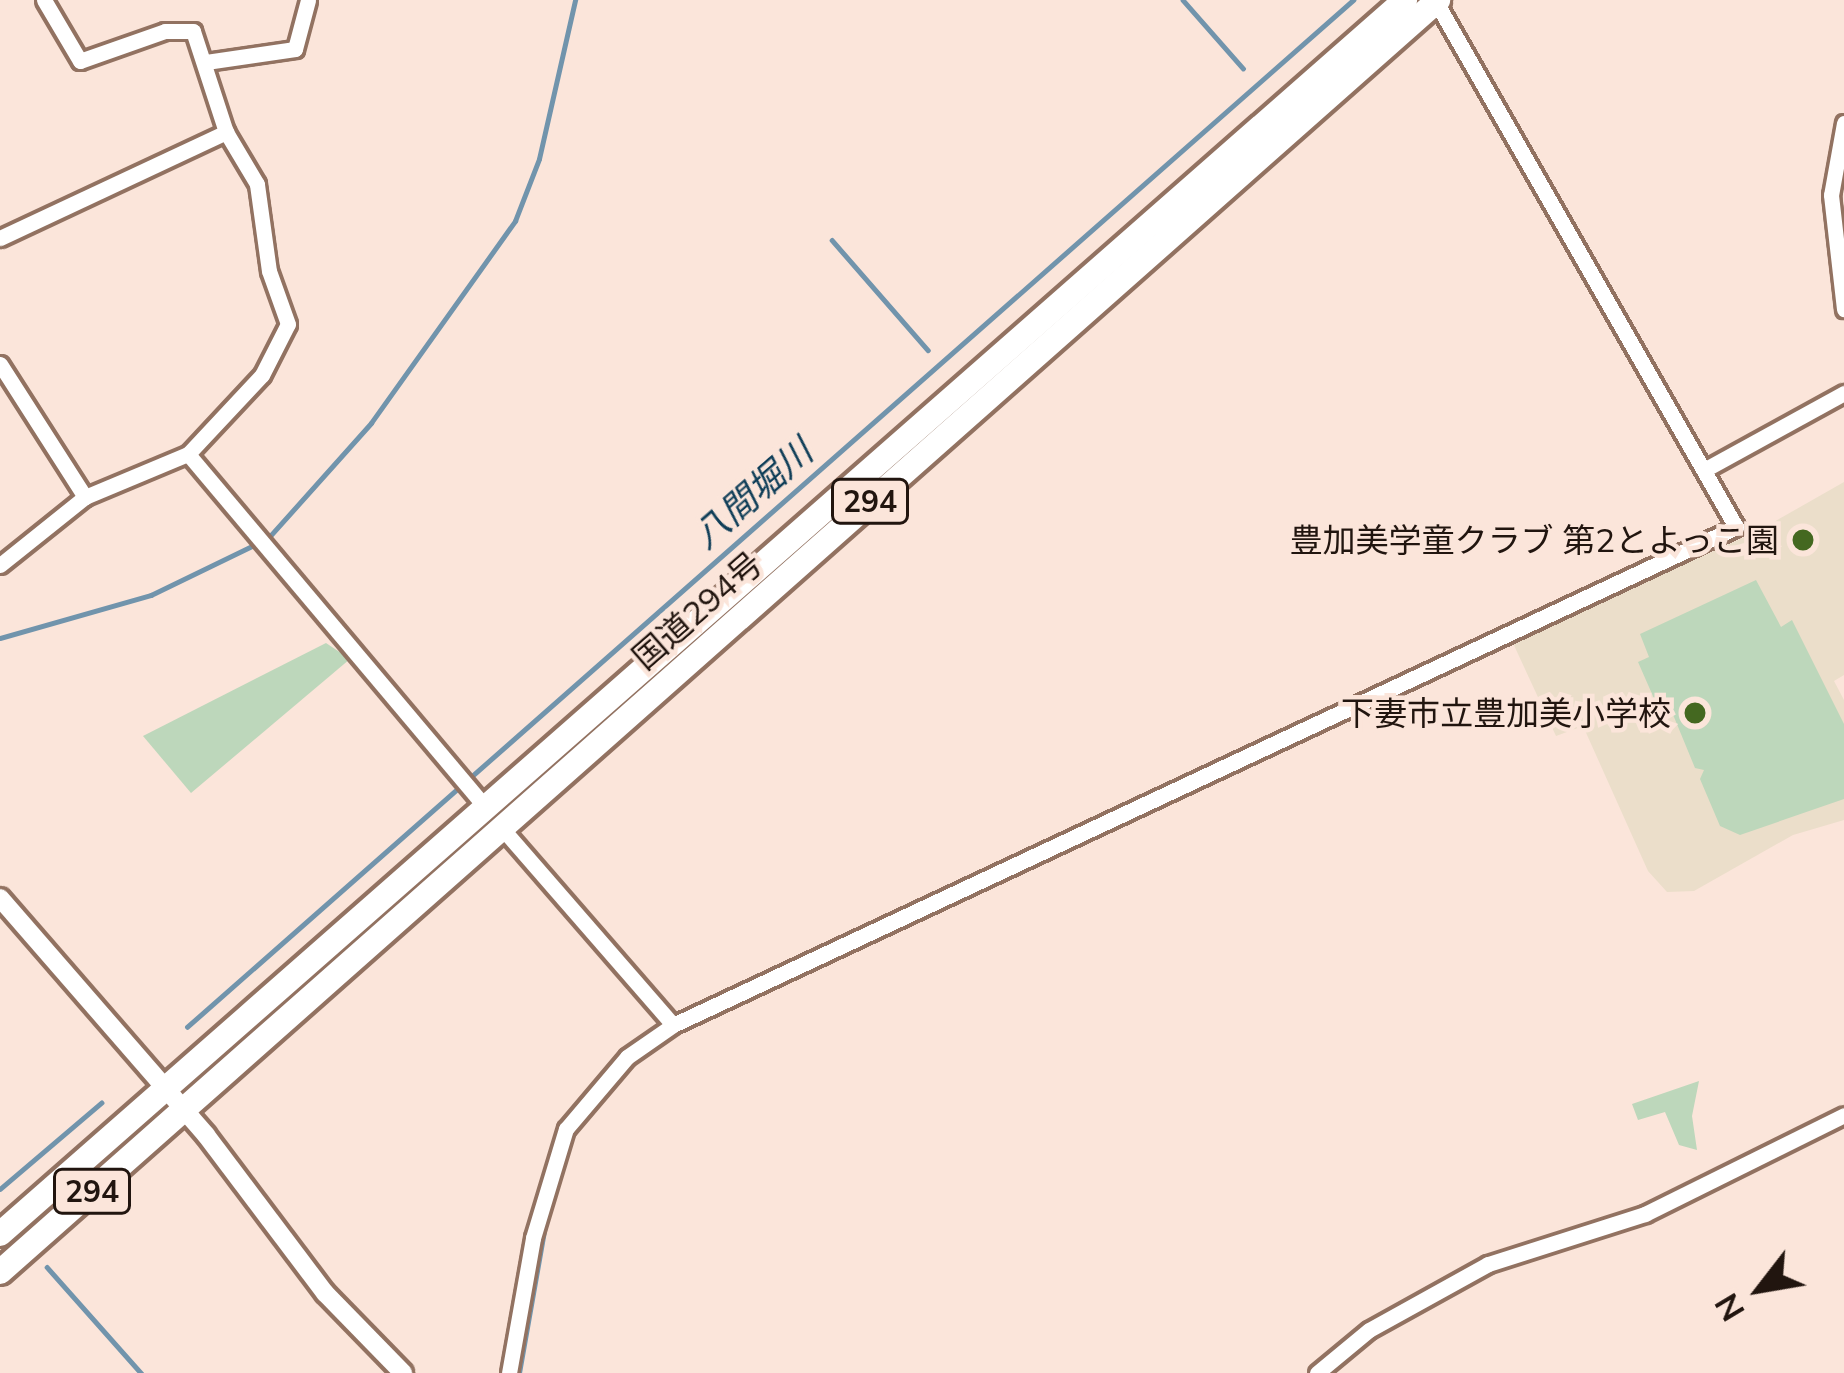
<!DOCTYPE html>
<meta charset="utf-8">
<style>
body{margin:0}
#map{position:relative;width:1844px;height:1373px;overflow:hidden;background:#fbe5da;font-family:Mulish,"Noto Sans JP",sans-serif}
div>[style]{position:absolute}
.education>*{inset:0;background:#ebdeca}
.green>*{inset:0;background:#bdd7bb}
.stream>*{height:4.5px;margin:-2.25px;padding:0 2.25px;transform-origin:2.25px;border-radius:2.25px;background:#7194ac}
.roads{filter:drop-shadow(3px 0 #927261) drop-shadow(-3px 0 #927261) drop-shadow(0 3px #927261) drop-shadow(0 -3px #927261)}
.minor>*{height:15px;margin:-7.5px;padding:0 7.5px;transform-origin:7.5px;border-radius:7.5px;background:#fff}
.tertiary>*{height:18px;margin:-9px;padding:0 9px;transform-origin:9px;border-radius:9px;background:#fff}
.trunk>*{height:24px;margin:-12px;padding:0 12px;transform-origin:12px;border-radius:12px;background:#fff}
.dots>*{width:33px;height:33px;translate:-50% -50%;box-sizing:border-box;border:6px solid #fbe5da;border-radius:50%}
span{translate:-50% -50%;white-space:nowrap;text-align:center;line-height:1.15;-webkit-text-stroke:9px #fbe5da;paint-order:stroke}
.shield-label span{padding:3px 9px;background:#fbe5da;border:3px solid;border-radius:9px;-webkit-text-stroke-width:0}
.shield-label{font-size:30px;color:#21150f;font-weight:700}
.poi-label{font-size:33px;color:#21150f}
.right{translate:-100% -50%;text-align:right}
.street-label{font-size:33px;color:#21150f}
.water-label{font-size:36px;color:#0f3e58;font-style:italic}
.north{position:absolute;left:1700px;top:1229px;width:120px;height:120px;-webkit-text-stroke:9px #fbe5da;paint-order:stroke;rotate:239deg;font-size:33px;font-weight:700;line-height:48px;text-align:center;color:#21150f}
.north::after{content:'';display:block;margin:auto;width:42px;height:54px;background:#21150f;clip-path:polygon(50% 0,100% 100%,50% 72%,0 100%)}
</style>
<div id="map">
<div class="education">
<div style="clip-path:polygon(1844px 482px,1844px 675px,1834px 681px,1844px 700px,1844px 820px,1793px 835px,1694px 891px,1667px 892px,1648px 871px,1583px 726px,1556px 736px,1512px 641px,1758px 531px)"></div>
</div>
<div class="green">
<div style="clip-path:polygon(1756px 580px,1781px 627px,1792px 620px,1844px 724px,1844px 799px,1740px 835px,1720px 826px,1700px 779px,1704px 770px,1695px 768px,1667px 700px,1656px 703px,1638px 662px,1649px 657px,1640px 634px)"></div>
<div style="clip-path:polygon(326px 643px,350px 659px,191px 793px,143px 736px)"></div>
<div style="clip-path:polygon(1699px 1081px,1692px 1116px,1697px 1150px,1679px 1145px,1665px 1112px,1638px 1120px,1632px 1104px)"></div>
</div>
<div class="stream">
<div style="left:1183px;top:0;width:91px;rotate:48.6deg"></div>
<div style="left:832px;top:240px;width:146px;rotate:48.9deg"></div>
<div style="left:271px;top:535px;width:150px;rotate:-48.2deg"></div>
<div style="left:371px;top:423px;width:248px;rotate:-54.5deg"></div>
<div style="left:515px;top:221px;width:66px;rotate:-68.8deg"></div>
<div style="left:539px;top:159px;width:163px;rotate:-77.2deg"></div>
<div style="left:0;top:638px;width:157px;rotate:-15.9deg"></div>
<div style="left:151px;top:595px;width:117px;rotate:-25.9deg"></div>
<div style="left:916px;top:919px;width:403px;rotate:-25deg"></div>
<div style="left:759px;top:993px;width:108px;rotate:-25.1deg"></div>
<div style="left:187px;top:1027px;width:1554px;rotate:-41.37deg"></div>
<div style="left:0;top:1189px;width:133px;rotate:-40.4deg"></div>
<div style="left:47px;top:1267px;width:142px;rotate:48.4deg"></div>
<div style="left:519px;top:1373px;width:155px;rotate:-80deg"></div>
</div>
<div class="roads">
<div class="minor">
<div style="left:206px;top:62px;width:90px;rotate:-8.3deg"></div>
<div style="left:295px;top:49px;width:51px;rotate:-75.1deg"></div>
<div style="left:1844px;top:123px;width:73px;rotate:100.2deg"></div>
<div style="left:1831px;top:195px;width:115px;rotate:83.5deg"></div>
<div style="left:0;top:238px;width:250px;rotate:-25.1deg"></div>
<div style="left:0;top:364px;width:158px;rotate:57.4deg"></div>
<div style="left:188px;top:454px;width:464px;rotate:49.9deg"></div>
<div style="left:1704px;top:470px;width:160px;rotate:-28.8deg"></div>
<div style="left:0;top:565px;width:109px;rotate:-38.7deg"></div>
<div style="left:85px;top:497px;width:112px;rotate:-22.7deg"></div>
<div style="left:188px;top:454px;width:108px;rotate:-46.9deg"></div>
<div style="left:262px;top:375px;width:57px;rotate:-63deg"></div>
<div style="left:288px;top:324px;width:56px;rotate:-109.7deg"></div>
<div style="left:269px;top:271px;width:88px;rotate:-97.9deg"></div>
<div style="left:257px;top:184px;width:61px;rotate:-120.8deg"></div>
<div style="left:226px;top:132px;width:106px;rotate:-108.1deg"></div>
<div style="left:193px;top:31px;width:28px;rotate:180deg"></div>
<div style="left:165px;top:31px;width:90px;rotate:160.6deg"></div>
<div style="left:80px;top:61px;width:71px;rotate:-120.5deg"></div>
<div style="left:501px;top:827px;width:262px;rotate:49deg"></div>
<div style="left:509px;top:1373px;width:137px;rotate:-79.9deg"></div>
<div style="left:533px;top:1238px;width:114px;rotate:-73.2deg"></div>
<div style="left:566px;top:1129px;width:94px;rotate:-49.7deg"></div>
<div style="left:627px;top:1057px;width:56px;rotate:-34.8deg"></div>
<div style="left:673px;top:1025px;width:1174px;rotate:-25.1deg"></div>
<div style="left:1736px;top:527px;width:605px;rotate:-119.74deg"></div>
<div style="left:1317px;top:1373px;width:67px;rotate:-39.6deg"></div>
<div style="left:1369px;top:1330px;width:136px;rotate:-29deg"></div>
<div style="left:1488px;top:1264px;width:165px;rotate:-17.7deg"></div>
<div style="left:1645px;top:1214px;width:222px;rotate:-26.4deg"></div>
</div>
<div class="tertiary">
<div style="left:0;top:898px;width:314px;rotate:49deg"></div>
<div style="left:206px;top:1135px;width:198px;rotate:53deg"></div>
<div style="left:325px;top:1293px;width:112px;rotate:45.7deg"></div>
</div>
<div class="trunk">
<div style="left:0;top:1234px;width:1870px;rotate:-41.29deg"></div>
<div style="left:0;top:1272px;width:1920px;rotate:-41.49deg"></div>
</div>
</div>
<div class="dots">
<div style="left:1803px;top:540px;background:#446820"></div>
<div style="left:1695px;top:713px;background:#446820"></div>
</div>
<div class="shield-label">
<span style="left:870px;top:501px">294</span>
<span style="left:92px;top:1191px">294</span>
</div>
<div class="poi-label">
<span class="right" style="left:1779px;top:540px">豊加美学童クラブ 第2とよっこ園</span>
<span class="right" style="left:1671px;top:713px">下妻市立豊加美小学校</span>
</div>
<div class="street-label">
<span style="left:697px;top:610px;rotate:-41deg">国道294号</span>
</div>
<div class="water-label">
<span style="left:752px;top:493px;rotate:-41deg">八間堀川</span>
</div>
<div class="north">N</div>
</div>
